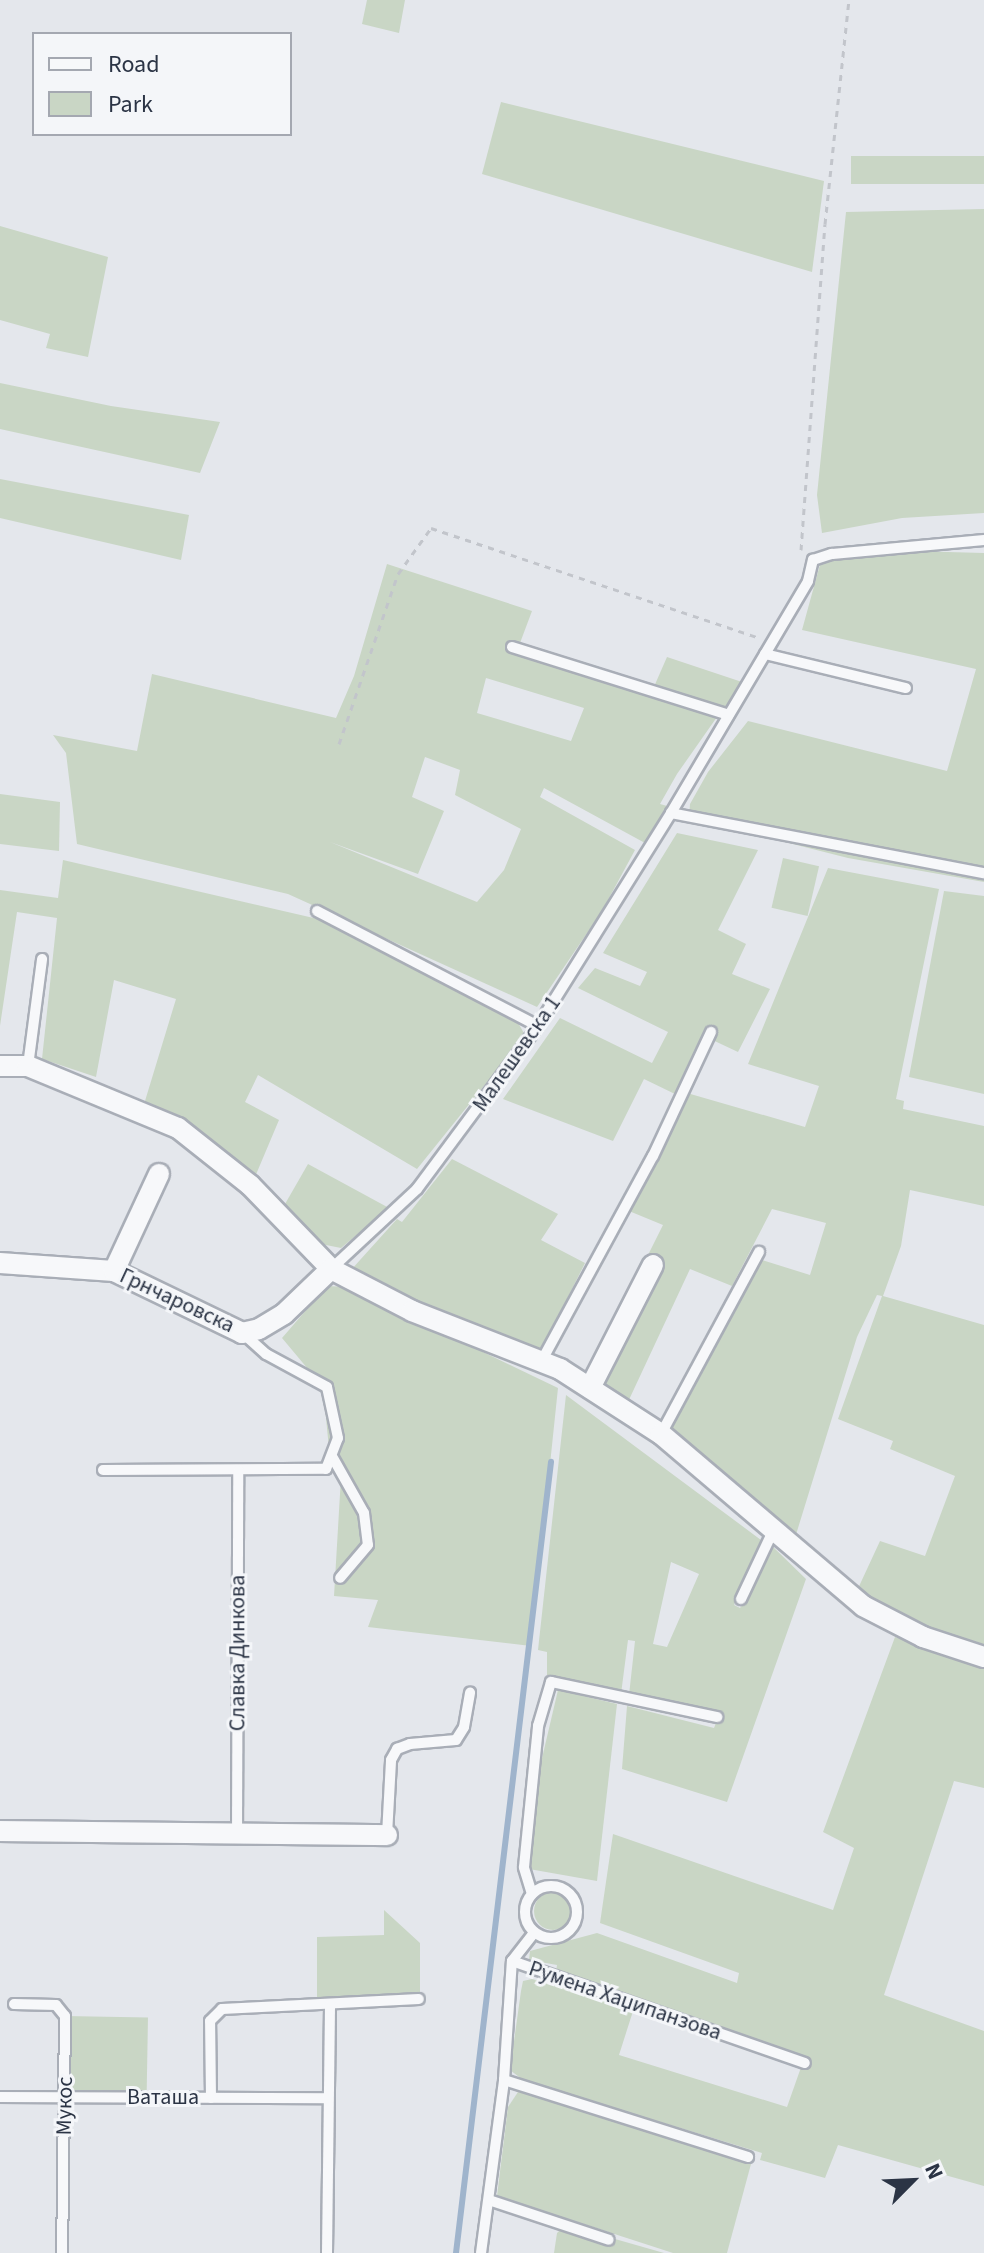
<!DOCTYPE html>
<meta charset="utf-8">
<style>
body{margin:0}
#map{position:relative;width:984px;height:2253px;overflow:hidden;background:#e4e7ec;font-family:"Source Sans 3",sans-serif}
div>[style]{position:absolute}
.green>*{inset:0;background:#c9d6c5;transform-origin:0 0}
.round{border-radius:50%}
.stream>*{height:6px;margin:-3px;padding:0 3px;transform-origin:3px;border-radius:3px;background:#9fb4cc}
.path>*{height:3px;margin-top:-1.5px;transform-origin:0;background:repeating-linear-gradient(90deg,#c2c5cb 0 6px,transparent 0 12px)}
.roads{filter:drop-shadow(2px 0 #a9aeb7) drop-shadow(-2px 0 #a9aeb7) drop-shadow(0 2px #a9aeb7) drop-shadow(0 -2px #a9aeb7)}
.lane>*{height:10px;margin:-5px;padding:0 5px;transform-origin:5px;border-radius:5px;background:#f7f8fa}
.lane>.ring{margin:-5px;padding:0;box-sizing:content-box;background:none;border:10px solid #f7f8fa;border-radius:50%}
.street>*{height:20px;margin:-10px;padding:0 10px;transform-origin:10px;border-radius:10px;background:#f7f8fa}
span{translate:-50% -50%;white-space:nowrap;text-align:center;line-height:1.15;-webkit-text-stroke:6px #f4f6f9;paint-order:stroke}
.street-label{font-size:22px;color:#2b3445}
.legend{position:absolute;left:32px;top:32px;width:260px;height:104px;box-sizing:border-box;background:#f4f6f9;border:2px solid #a4a8b1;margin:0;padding:10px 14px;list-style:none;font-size:24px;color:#2b3445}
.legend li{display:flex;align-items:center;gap:16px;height:40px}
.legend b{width:40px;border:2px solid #a4a8b1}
.north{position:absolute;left:872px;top:2141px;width:80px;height:80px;-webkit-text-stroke:6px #f4f6f9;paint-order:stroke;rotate:66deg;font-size:22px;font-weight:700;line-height:32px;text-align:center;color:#2b3445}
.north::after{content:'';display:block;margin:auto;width:28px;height:36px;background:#2b3445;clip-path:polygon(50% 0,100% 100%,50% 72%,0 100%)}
</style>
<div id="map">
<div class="green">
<div style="clip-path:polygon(367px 0,405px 0,399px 33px,362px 24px)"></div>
<div style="clip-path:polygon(501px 102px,824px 181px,812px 272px,482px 174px)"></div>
<div style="left:851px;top:156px;width:133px;height:28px"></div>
<div style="clip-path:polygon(984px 209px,984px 513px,902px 518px,822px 533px,817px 495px,846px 212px)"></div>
<div style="clip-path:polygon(0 226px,108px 257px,88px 357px,46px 348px,50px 334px,0 320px)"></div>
<div style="clip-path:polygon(0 383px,111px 406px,220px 422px,200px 473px,0 429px)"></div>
<div style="clip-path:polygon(0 479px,189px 515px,181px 560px,0 518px)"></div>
<div style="clip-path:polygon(911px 551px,984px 553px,984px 882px,848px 858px,689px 818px,690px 804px,708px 772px,748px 721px,947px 771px,976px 669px,802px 630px,821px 561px)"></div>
<div style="clip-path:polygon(evenodd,387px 564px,532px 611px,517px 651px,717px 717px,677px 774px,660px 804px,667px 806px,645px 843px,544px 788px,540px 797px,635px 850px,602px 911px,537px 1007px,288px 894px,77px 844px,66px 753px,53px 735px,137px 751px,152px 674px,336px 718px,354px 676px,387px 564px,486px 678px,584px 708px,571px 741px,477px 713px,486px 678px,387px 564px,425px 757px,460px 770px,455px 795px,521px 829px,504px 870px,477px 902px,330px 842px,418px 874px,444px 811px,412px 797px,425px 757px)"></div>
<div style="clip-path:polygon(667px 657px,742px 682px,724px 709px,653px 689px)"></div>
<div style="clip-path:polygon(0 794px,60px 802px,59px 851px,0 844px)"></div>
<div style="clip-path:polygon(677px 833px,758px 850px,718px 930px,746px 944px,732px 974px,770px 989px,738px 1052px,704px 1036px,677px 1095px,644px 1079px,613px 1141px,503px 1099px,560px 1018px,652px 1063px,668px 1032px,578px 988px,595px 968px,640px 986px,647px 972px,603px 953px)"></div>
<div style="left:783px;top:858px;width:37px;height:51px;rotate:13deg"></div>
<div style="clip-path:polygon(63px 860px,331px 922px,445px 978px,517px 1021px,525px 1035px,417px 1169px,258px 1075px,245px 1102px,279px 1120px,252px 1184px,145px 1101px,176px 999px,114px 980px,96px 1077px,42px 1059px,57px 918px,17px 912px,0 1026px,0 890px,58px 898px)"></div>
<div style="clip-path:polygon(828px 868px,939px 889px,896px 1099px,904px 1101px,903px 1109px,984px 1126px,984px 1206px,910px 1190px,901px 1246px,883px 1296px,984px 1325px,984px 1651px,901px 1622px,855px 1595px,880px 1541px,925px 1556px,955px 1476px,890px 1449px,893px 1441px,838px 1419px,882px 1296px,877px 1295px,857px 1337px,794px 1541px,664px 1433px,762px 1260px,810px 1275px,826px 1223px,772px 1209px,732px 1286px,690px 1269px,627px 1404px,595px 1382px,617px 1317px,663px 1225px,629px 1211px,687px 1093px,805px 1127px,819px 1086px,748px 1064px)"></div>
<div style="clip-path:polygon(944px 891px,984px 896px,984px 1094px,909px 1077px)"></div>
<div style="clip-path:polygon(452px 1159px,558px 1214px,541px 1240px,585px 1263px,540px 1353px,481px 1334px,351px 1270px,397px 1219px,402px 1222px)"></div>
<div style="clip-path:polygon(308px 1164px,389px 1208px,341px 1248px,321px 1244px,281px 1211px)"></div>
<div style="clip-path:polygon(327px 1286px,348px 1287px,558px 1388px,531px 1646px,368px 1627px,378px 1600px,334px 1596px,341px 1477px,330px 1459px,323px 1387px,282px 1338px)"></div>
<div style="clip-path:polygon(evenodd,566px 1395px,761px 1540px,734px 1605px,740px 1608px,746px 1600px,770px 1544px,806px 1579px,727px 1802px,622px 1769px,627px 1706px,714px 1728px,720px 1713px,629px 1695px,635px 1641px,628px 1640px,621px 1694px,547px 1675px,547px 1652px,538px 1650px,566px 1395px,671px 1562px,699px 1574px,667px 1647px,653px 1644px,671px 1562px)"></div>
<div style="clip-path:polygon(895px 1637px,984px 1666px,984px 1788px,954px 1781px,884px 1995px,984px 2031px,984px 2186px,838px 2145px,825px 2178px,760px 2160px,762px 2153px,523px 2080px,510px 2070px,521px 1991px,523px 1981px,532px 1979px,634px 2008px,619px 2055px,787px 2107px,805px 2056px,556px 1972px,557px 1965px,529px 1960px,530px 1951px,597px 1933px,737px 1983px,739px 1973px,600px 1923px,613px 1834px,833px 1910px,854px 1848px,823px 1832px)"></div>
<div style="clip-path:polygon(558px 1690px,617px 1704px,597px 1881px,529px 1869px,539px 1771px)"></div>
<div class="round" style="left:534px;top:1892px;width:38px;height:38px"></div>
<div style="clip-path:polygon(384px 1910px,420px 1943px,420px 1994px,317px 2001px,317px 1937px,384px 1935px)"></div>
<div style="left:65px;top:2016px;width:83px;height:82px;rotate:1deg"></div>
<div style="clip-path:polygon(518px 2092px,620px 2117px,751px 2164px,727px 2253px,673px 2253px,497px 2196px,508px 2107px)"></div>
<div style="clip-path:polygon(566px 2225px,664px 2253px,554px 2253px,557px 2233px)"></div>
</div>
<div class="stream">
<div style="left:456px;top:2253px;width:797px;rotate:-83.15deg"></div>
</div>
<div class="path">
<div style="left:801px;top:550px;width:327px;rotate:-85.8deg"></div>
<div style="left:825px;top:224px;width:225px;rotate:-83.9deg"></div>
<div style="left:339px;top:744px;width:180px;rotate:-70.9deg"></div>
<div style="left:398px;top:574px;width:57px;rotate:-54.3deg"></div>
<div style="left:431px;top:528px;width:344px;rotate:18.5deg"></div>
</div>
<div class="roads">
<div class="lane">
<div style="left:512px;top:647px;width:227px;rotate:17.4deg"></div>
<div style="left:765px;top:654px;width:145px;rotate:13.6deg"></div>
<div style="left:671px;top:813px;width:319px;rotate:10.9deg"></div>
<div style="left:317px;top:911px;width:249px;rotate:27.5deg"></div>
<div style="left:28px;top:1066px;width:108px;rotate:-82.5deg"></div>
<div style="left:331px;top:1269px;width:117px;rotate:-42.9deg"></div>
<div style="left:417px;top:1189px;width:203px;rotate:-53.4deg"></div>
<div style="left:538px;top:1026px;width:251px;rotate:-58deg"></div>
<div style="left:671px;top:813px;width:269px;rotate:-59.4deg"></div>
<div style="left:808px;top:581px;width:22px;rotate:-77deg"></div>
<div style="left:813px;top:560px;width:20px;rotate:-18deg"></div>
<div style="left:832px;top:554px;width:153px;rotate:-5.3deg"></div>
<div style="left:541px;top:1362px;width:234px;rotate:-61.5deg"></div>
<div style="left:653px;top:1156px;width:137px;rotate:-64.9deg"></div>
<div style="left:661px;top:1434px;width:207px;rotate:-61.7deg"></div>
<div style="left:333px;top:1458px;width:63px;rotate:60.6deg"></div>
<div style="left:364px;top:1513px;width:32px;rotate:83deg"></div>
<div style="left:368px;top:1545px;width:43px;rotate:130.3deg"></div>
<div style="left:103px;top:1470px;width:223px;rotate:-0.3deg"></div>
<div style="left:326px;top:1469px;width:33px;rotate:-69deg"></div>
<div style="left:338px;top:1438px;width:52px;rotate:-102.2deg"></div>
<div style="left:327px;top:1387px;width:69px;rotate:-151.6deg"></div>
<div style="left:266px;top:1354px;width:31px;rotate:-138deg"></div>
<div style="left:741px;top:1599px;width:75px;rotate:-64.8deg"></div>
<div style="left:237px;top:1835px;width:364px;rotate:-89.8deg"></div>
<div style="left:387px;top:1835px;width:75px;rotate:-86.9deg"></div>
<div style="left:391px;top:1760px;width:13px;rotate:-61deg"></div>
<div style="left:397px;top:1749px;width:14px;rotate:-21deg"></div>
<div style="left:410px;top:1744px;width:46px;rotate:-5deg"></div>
<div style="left:456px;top:1740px;width:15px;rotate:-58deg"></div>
<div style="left:464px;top:1727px;width:35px;rotate:-80deg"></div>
<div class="ring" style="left:525px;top:1886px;width:42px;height:42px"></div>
<div style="left:532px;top:1894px;width:28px;rotate:-107deg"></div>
<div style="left:524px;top:1867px;width:142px;rotate:-84.3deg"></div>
<div style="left:538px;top:1726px;width:46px;rotate:-73.5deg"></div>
<div style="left:551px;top:1682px;width:170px;rotate:11.9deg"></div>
<div style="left:512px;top:1961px;width:310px;rotate:19.2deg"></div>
<div style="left:512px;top:1961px;width:36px;rotate:-52deg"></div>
<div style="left:14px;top:2004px;width:42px;rotate:1.4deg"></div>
<div style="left:56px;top:2005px;width:14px;rotate:51deg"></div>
<div style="left:65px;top:2016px;width:237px;rotate:90.7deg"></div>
<div style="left:504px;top:2080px;width:256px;rotate:17.5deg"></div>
<div style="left:0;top:2097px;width:327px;rotate:0.2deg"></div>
<div style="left:211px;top:2098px;width:77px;rotate:-90.7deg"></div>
<div style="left:210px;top:2021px;width:17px;rotate:-45deg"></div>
<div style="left:222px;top:2009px;width:197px;rotate:-2.9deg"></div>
<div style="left:489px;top:2200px;width:126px;rotate:18.4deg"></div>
<div style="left:327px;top:2253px;width:249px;rotate:-89.3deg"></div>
<div style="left:481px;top:2253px;width:175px;rotate:-82.4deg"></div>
<div style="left:504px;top:2080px;width:119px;rotate:-86.2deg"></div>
</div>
<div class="street">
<div style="left:0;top:1066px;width:28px"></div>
<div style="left:28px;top:1066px;width:162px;rotate:22.5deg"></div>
<div style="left:178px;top:1128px;width:92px;rotate:38.4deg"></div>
<div style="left:250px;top:1185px;width:117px;rotate:46deg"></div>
<div style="left:331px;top:1269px;width:91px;rotate:27.4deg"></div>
<div style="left:412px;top:1311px;width:159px;rotate:21.4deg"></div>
<div style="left:560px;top:1369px;width:120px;rotate:32.8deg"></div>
<div style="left:661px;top:1434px;width:265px;rotate:40.4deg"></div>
<div style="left:863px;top:1606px;width:68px;rotate:27.3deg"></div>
<div style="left:923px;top:1637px;width:64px;rotate:18.2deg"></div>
<div style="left:0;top:1263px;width:114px;rotate:4deg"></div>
<div style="left:114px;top:1271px;width:142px;rotate:25.8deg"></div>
<div style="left:242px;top:1333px;width:17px;rotate:-13deg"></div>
<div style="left:259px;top:1329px;width:29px;rotate:-31deg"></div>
<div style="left:284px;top:1314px;width:65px;rotate:-43.8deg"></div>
<div style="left:114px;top:1271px;width:107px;rotate:-65.1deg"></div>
<div style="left:590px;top:1388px;width:138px;rotate:-62.9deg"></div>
<div style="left:0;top:1831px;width:387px;rotate:0.6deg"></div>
</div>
</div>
<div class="street-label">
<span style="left:517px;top:1054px;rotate:-55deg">Малешевска 1</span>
<span style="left:177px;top:1301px;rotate:25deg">Грнчаровска</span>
<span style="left:238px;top:1653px;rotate:-90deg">Славка Динкова</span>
<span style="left:625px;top:2001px;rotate:19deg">Румена Хаџипанзова</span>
<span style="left:163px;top:2098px">Ваташа</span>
<span style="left:65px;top:2106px;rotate:-89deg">Мукос</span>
</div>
<ul class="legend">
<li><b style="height:10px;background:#f7f8fa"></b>Road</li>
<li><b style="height:22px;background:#c9d6c5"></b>Park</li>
</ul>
<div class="north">N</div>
</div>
